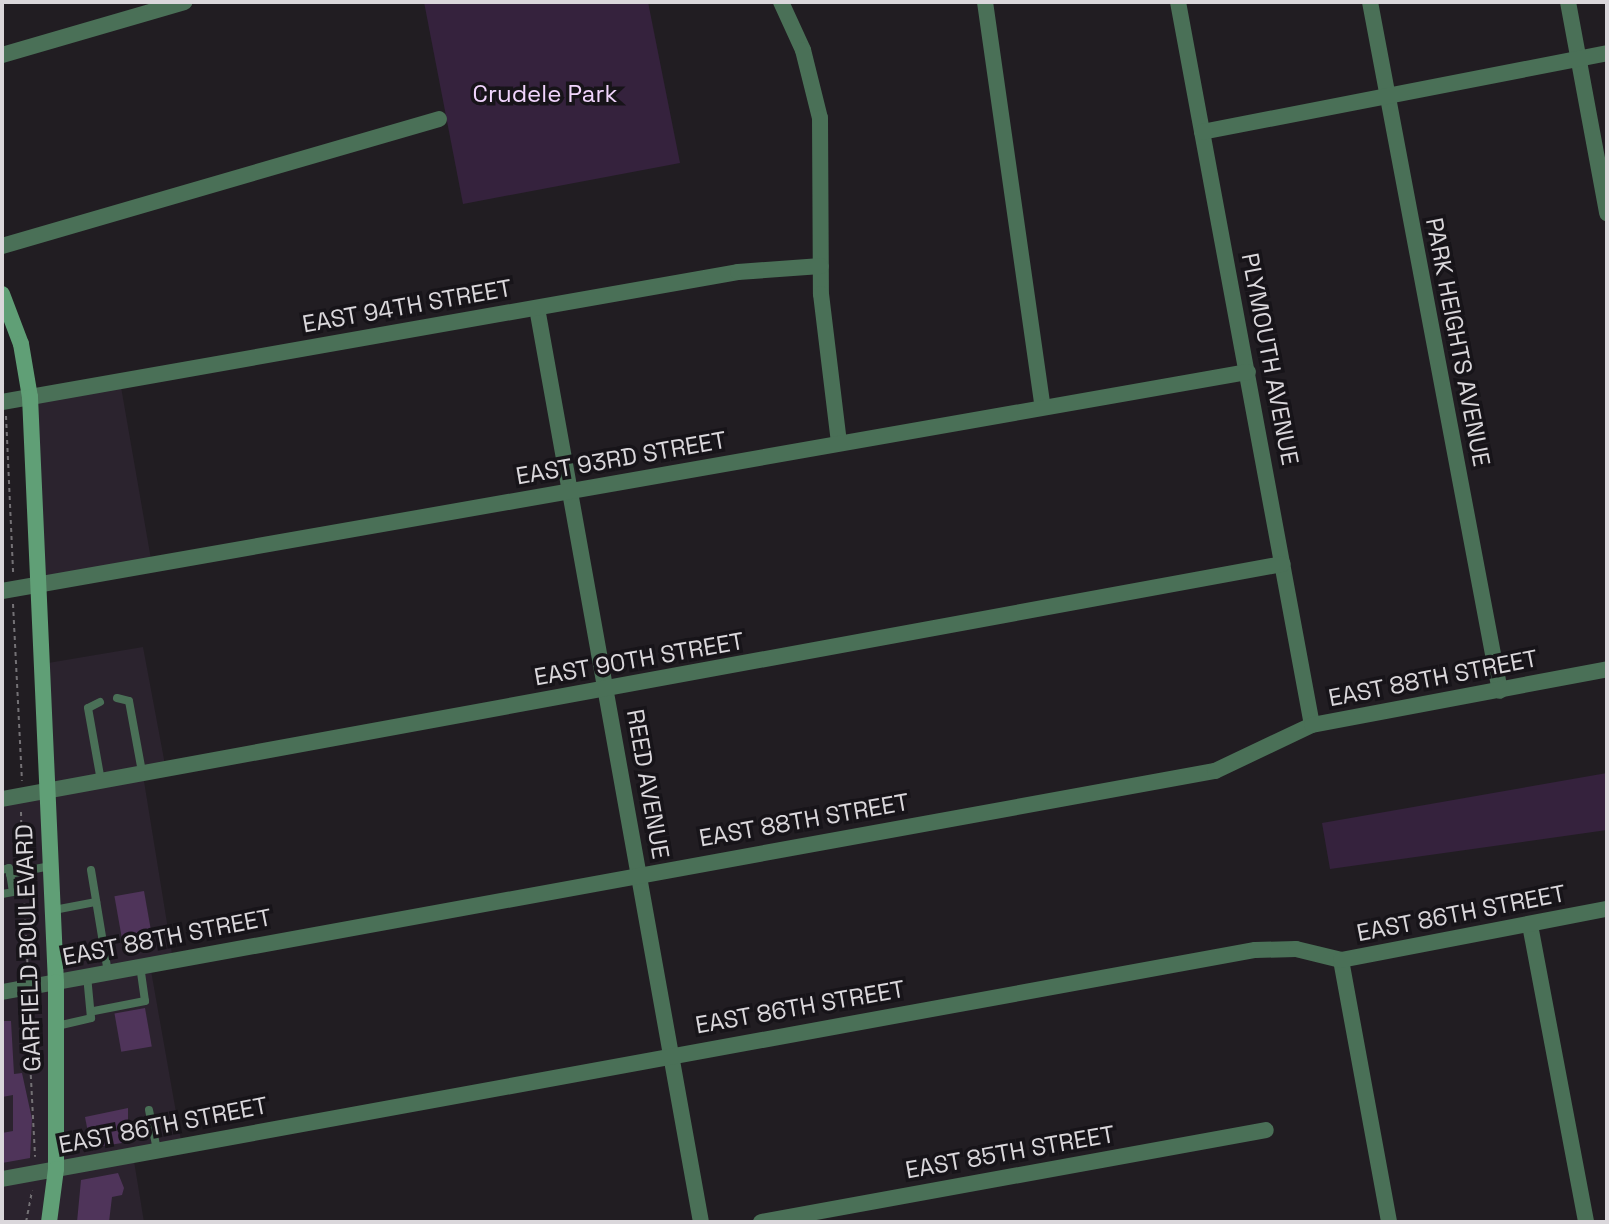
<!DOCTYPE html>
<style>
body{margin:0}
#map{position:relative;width:1609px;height:1224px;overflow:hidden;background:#211d22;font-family:"Space Grotesk",sans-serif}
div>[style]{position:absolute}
.built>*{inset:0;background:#2b232e}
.green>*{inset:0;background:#35223d}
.building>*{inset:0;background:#4f345a;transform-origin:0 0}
.path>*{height:2px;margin-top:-1px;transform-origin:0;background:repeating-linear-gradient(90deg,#747175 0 4px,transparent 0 8px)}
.lane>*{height:8px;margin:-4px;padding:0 4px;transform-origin:4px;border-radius:4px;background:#4a7057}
.street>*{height:16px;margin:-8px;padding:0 8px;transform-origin:8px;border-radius:8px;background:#4a7057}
.secondary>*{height:16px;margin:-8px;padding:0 8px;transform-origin:8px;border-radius:8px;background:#609f76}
span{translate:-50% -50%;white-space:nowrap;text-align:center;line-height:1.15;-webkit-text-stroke:7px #171419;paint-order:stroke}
.park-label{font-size:24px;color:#f1d5fd}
.street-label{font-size:24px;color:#dad7db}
.frame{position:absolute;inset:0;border:4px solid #dad7db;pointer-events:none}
</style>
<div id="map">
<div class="built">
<div style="clip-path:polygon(120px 381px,152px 565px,40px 585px,30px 397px)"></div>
<div style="clip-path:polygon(143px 647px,166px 770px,143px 775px,173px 960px,150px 965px,182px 1146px,133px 1155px,144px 1222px,2px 1222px,2px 799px,46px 791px,42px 664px)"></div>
</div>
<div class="green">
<div style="clip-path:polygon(424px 2px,648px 2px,680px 163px,463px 204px)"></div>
<div style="clip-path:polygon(1607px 773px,1607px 830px,1330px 869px,1322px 823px)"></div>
</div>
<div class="building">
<div style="left:144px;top:891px;width:50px;height:30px;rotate:80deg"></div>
<div style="left:145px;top:1008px;width:39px;height:31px;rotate:80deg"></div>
<div style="clip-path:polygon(2px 1021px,11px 1021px,14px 1074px,22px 1073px,32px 1119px,30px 1158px,2px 1163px,2px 1133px,13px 1131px,13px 1095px,2px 1097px)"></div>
<div style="clip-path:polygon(128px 1108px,128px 1142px,91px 1148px,85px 1117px)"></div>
<div style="clip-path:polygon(118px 1173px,124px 1188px,122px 1195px,112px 1197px,109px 1222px,77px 1222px,81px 1180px)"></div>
</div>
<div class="path">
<div style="left:2px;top:364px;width:22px;rotate:87deg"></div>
<div style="left:6px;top:416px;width:157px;rotate:87.4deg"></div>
<div style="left:13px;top:604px;width:177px;rotate:87.1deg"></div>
<div style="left:21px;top:812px;width:49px;rotate:88.8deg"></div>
<div style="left:24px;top:895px;width:78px;rotate:87.1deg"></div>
<div style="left:27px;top:1003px;width:154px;rotate:87deg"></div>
<div style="left:26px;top:1222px;width:32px;rotate:-79deg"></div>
</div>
<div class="lane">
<div style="left:117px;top:698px;width:12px;rotate:14deg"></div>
<div style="left:129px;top:701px;width:72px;rotate:79.6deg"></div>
<div style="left:100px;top:702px;width:13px;rotate:153deg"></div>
<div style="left:88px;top:708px;width:74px;rotate:79.9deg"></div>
<div style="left:2px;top:870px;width:7px;rotate:-16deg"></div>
<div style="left:9px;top:868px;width:6px;rotate:81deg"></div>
<div style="left:10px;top:874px;width:41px;rotate:-11.3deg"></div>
<div style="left:91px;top:870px;width:104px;rotate:80.6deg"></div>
<div style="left:2px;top:894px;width:11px;rotate:-10deg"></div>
<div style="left:13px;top:892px;width:18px;rotate:-99deg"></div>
<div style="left:54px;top:910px;width:43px;rotate:-10.8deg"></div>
<div style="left:94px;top:1011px;width:52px;rotate:-11.1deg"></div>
<div style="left:145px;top:1001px;width:34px;rotate:-98deg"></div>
<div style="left:57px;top:1026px;width:35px;rotate:-13deg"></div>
<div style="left:91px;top:1018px;width:42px;rotate:-95.4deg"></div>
<div style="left:149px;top:1110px;width:41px;rotate:78.7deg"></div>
</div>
<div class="street">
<div style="left:781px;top:2px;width:53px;rotate:65.4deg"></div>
<div style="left:803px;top:50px;width:70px;rotate:76deg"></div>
<div style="left:820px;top:118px;width:176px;rotate:89.7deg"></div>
<div style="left:821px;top:294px;width:150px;rotate:83.1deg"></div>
<div style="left:985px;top:2px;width:409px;rotate:81.9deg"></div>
<div style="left:1178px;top:2px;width:735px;rotate:79.5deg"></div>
<div style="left:1370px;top:2px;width:701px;rotate:79.32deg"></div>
<div style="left:1568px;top:2px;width:215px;rotate:79.5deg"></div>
<div style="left:2px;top:55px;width:190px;rotate:-16.2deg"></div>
<div style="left:1202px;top:132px;width:413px;rotate:-11deg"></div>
<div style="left:2px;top:246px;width:455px;rotate:-16.2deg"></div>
<div style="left:537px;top:308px;width:929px;rotate:79.83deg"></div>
<div style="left:2px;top:402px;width:747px;rotate:-10.02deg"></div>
<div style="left:738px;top:272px;width:83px;rotate:-4.1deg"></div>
<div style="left:2px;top:591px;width:1265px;rotate:-9.97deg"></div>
<div style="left:2px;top:799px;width:1302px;rotate:-10.4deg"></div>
<div style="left:1530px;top:925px;width:302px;rotate:79.3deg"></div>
<div style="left:1341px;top:960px;width:266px;rotate:79.6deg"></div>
<div style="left:2px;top:992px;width:1233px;rotate:-10.33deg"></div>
<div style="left:1215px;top:771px;width:107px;rotate:-25.4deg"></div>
<div style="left:1312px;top:725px;width:300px;rotate:-10.7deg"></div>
<div style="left:2px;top:1179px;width:1274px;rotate:-10.36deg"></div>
<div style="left:1255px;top:950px;width:41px;rotate:-1.4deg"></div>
<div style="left:1296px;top:949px;width:46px;rotate:13.7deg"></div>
<div style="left:1341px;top:960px;width:271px;rotate:-10.9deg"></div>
<div style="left:761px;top:1222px;width:513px;rotate:-10.32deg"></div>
</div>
<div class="secondary">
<div style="left:2px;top:294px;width:53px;rotate:69.2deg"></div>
<div style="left:21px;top:344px;width:54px;rotate:80.4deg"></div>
<div style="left:30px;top:397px;width:586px;rotate:87.46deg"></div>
<div style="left:56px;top:982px;width:187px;rotate:90deg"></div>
<div style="left:56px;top:1169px;width:53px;rotate:97.5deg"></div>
</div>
<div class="park-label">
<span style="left:545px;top:94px">Crudele Park</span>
</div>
<div class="street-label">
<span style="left:407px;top:306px;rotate:-10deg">EAST 94TH STREET</span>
<span style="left:1458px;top:342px;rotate:79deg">PARK HEIGHTS AVENUE</span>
<span style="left:1270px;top:359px;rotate:79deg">PLYMOUTH AVENUE</span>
<span style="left:621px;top:458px;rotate:-10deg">EAST 93RD STREET</span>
<span style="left:639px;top:659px;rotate:-10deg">EAST 90TH STREET</span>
<span style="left:1433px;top:678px;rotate:-11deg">EAST 88TH STREET</span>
<span style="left:648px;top:784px;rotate:80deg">REED AVENUE</span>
<span style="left:804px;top:820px;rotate:-10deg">EAST 88TH STREET</span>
<span style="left:1461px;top:913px;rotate:-11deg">EAST 86TH STREET</span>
<span style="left:167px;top:937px;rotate:-11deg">EAST 88TH STREET</span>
<span style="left:28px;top:948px;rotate:-92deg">GARFIELD BOULEVARD</span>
<span style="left:800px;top:1007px;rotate:-10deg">EAST 86TH STREET</span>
<span style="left:163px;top:1125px;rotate:-11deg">EAST 86TH STREET</span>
<span style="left:1010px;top:1152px;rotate:-10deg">EAST 85TH STREET</span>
</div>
<div class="frame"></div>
</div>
